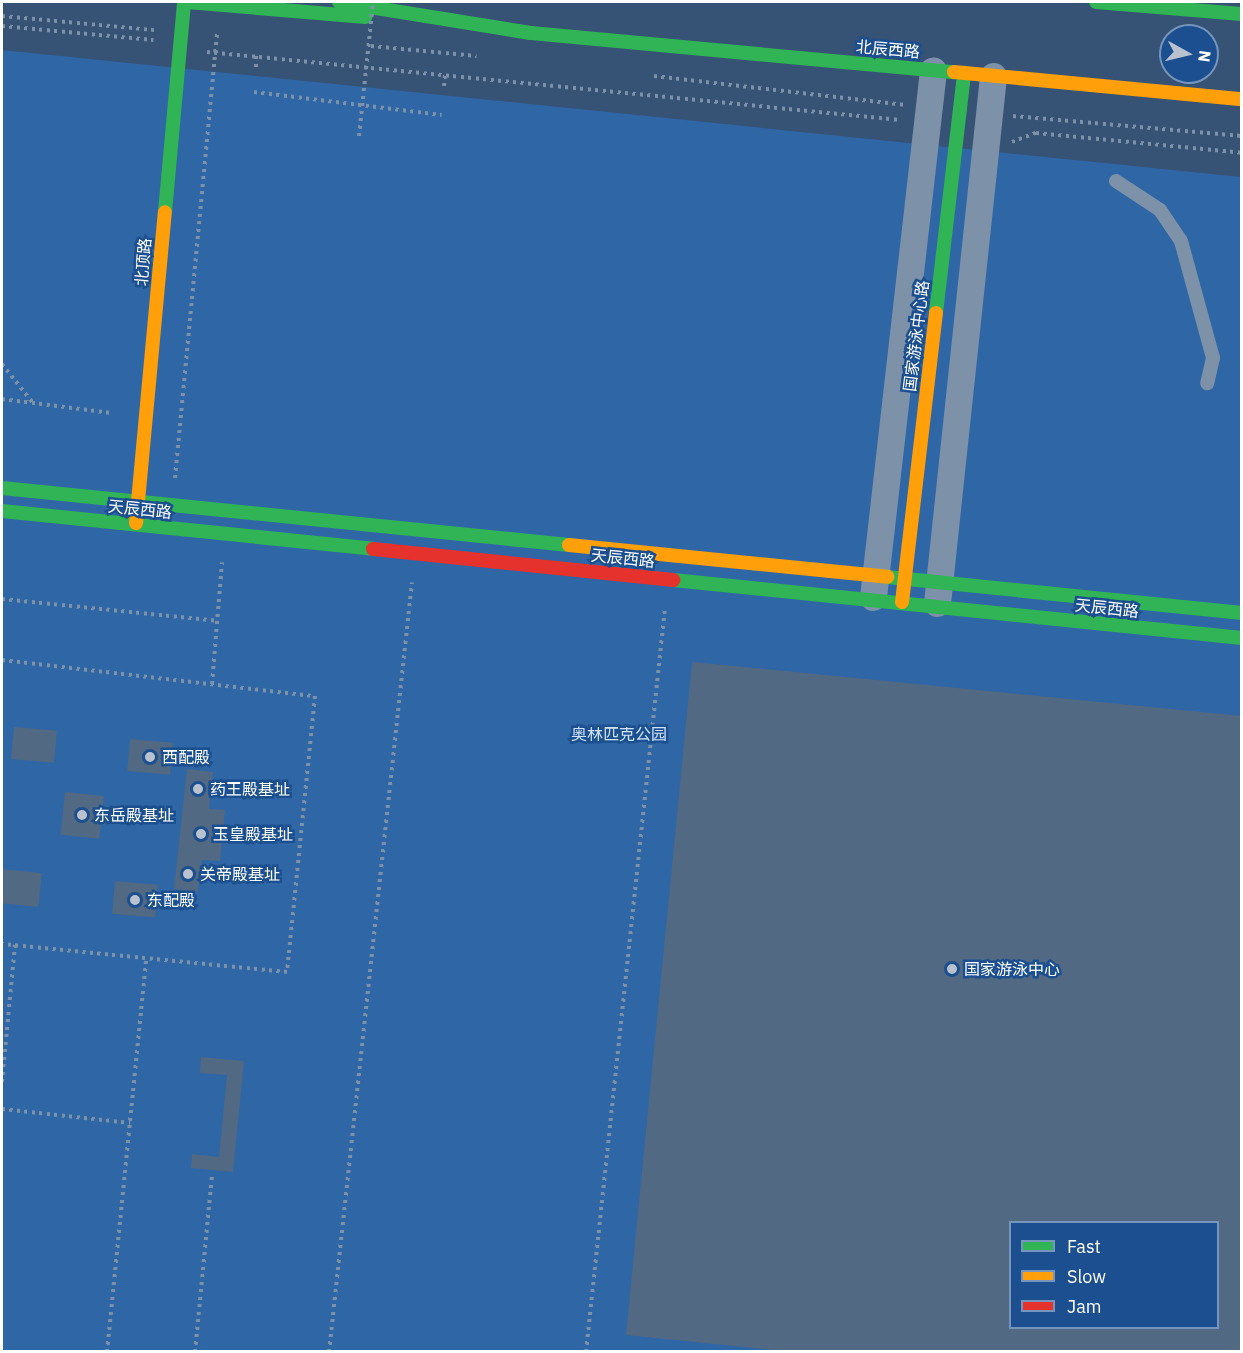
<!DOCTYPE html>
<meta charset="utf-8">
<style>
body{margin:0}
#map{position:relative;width:1243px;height:1353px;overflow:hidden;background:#365274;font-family:"IBM Plex Sans","Noto Sans SC",sans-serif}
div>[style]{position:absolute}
.green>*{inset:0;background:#2f66a5}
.building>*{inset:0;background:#526984;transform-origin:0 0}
.path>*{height:4px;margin-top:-2px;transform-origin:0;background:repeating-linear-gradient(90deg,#7d92a8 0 3px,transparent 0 7.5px)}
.lane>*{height:14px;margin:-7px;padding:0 7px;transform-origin:7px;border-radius:7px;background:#7d92a8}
.street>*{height:27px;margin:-13.5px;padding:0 13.5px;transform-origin:13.5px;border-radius:13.5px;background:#7d92a8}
.fast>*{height:14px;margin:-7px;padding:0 7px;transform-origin:7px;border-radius:7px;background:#30b455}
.slow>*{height:14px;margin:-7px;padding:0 7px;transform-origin:7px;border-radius:7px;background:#ff9f0a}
.jam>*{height:14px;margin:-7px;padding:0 7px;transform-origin:7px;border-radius:7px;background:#e5322d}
.path-bridge>*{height:4px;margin-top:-2px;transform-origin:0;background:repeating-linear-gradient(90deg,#7d92a8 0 3px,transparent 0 7.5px)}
.dots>*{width:16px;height:16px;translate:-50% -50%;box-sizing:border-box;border:3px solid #1b4f8f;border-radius:50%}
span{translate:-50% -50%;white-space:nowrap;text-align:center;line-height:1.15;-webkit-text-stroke:5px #1b4f8f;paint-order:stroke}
.street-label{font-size:16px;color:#fff}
.park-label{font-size:16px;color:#cfe3fa}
.poi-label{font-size:16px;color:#fff}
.left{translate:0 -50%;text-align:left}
.frame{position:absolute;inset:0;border:3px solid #fff;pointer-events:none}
.legend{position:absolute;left:1009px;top:1221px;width:210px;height:108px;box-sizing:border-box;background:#1b4f8f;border:2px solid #7695bc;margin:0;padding:8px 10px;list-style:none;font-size:18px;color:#fff}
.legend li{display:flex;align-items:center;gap:12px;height:30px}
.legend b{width:30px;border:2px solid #7695bc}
.north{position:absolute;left:1159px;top:24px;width:60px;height:60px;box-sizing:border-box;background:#1b4f8f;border:2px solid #7695bc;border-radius:50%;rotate:98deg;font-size:16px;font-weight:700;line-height:24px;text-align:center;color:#fff}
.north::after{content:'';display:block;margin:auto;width:21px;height:27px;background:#b9c2ce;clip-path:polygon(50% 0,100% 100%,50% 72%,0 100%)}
</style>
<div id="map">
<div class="green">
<div style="clip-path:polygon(evenodd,2px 50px,1241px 177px,1241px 1351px,2px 1351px,2px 50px,1010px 1222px,1218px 1222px,1218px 1328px,1010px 1328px,1010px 1222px)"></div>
</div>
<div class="building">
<div style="clip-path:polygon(evenodd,692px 662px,1242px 716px,1242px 1352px,794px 1352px,626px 1335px,692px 662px,1010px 1222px,1218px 1222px,1218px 1328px,1010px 1328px,1010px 1222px)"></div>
<div style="left:14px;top:727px;width:43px;height:32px;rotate:5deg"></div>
<div style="left:130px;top:739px;width:43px;height:32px;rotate:5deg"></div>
<div style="clip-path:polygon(187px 769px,213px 772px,209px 809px,225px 810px,220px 861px,202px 860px,198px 892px,174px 889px)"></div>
<div style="left:65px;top:792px;width:39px;height:43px;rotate:6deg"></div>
<div style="left:2px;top:869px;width:40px;height:34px;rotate:6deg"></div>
<div style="left:115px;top:881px;width:43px;height:33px;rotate:5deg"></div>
<div style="clip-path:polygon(201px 1057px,244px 1061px,233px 1172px,191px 1168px,192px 1154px,219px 1157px,227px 1075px,200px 1073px)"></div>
</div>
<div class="path">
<div style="left:2px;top:16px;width:153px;rotate:5.3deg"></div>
<div style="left:2px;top:26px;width:152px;rotate:5.3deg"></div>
<div style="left:371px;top:46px;width:106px;rotate:5.4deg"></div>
<div style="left:207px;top:52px;width:697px;rotate:5.6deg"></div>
<div style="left:256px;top:56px;width:11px;rotate:90deg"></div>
<div style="left:654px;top:76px;width:251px;rotate:6.6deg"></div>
<div style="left:444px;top:86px;width:11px;rotate:-85deg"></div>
<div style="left:254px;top:92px;width:189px;rotate:7deg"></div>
<div style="left:1013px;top:116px;width:230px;rotate:5deg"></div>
<div style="left:1012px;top:142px;width:26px;rotate:-21deg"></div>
<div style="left:1036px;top:133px;width:207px;rotate:5.5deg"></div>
<div style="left:2px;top:364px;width:50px;rotate:51.5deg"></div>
<div style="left:2px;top:399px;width:110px;rotate:7.3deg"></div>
<div style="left:175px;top:478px;width:449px;rotate:-84.6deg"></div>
<div style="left:2px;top:599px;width:216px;rotate:5.8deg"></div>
<div style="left:2px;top:660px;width:315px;rotate:6.6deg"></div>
<div style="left:315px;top:696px;width:277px;rotate:95.8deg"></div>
<div style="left:287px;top:972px;width:286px;rotate:-174.4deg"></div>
<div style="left:212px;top:684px;width:122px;rotate:-85.3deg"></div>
<div style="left:2px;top:1082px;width:138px;rotate:-84.6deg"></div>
<div style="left:2px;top:1109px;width:129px;rotate:6.2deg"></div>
<div style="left:107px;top:1352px;width:396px;rotate:-84.3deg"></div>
<div style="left:195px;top:1352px;width:177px;rotate:-84.5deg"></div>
<div style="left:329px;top:1352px;width:774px;rotate:-83.85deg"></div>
<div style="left:586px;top:1352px;width:748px;rotate:-83.94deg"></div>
</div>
<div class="lane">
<div style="left:1116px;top:181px;width:53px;rotate:33.4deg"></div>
<div style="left:1160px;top:210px;width:37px;rotate:56deg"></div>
<div style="left:1181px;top:241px;width:121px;rotate:74.7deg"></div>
<div style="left:1213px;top:358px;width:26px;rotate:103deg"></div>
</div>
<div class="street">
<div style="left:873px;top:597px;width:530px;rotate:-83.5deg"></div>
<div style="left:937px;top:603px;width:530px;rotate:-83.93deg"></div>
</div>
<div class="fast">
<div style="left:187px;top:2px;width:179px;rotate:4.8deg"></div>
<div style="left:339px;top:2px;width:194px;rotate:9.2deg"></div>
<div style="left:531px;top:33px;width:425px;rotate:5.3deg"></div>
<div style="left:1096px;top:2px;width:146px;rotate:4.7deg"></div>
<div style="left:165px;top:212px;width:211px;rotate:-84.8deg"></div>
<div style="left:936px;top:313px;width:242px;rotate:-83.3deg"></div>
<div style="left:2px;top:488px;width:570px;rotate:5.74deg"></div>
<div style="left:2px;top:511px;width:373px;rotate:5.8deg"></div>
<div style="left:887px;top:577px;width:357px;rotate:5.8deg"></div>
<div style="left:673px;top:580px;width:572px;rotate:5.82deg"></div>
</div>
<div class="slow">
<div style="left:954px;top:72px;width:289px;rotate:5.4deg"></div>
<div style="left:136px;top:523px;width:312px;rotate:-84.7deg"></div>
<div style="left:569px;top:545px;width:320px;rotate:5.7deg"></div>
<div style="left:902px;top:602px;width:291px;rotate:-83.3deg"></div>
</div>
<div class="jam">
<div style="left:373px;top:549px;width:302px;rotate:5.9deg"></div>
</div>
<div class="path-bridge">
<div style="left:359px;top:136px;width:135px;rotate:-84deg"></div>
</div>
<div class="dots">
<div style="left:150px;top:757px;background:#b9c2ce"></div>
<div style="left:198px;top:789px;background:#b9c2ce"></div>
<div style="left:82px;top:815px;background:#b9c2ce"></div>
<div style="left:201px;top:834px;background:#b9c2ce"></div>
<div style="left:188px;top:874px;background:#b9c2ce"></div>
<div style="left:135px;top:900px;background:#b9c2ce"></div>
<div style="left:952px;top:969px;background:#b9c2ce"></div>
</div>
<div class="street-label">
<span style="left:888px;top:49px;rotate:5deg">北辰西路</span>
<span style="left:143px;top:262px;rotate:-85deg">北顶路</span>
<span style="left:916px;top:336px;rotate:-83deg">国家游泳中心路</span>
<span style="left:140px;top:509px;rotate:6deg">天辰西路</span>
<span style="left:623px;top:558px;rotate:6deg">天辰西路</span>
<span style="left:1107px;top:608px;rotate:6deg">天辰西路</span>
</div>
<div class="park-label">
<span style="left:619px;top:734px">奥林匹克公园</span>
</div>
<div class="poi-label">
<span class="left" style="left:162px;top:757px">西配殿</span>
<span class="left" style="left:210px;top:789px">药王殿基址</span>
<span class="left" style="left:94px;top:815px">东岳殿基址</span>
<span class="left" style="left:213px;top:834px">玉皇殿基址</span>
<span class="left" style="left:200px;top:874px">关帝殿基址</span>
<span class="left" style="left:147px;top:900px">东配殿</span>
<span class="left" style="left:964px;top:969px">国家游泳中心</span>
</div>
<div class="frame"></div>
<ul class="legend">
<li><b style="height:8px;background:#30b455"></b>Fast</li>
<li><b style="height:8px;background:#ff9f0a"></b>Slow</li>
<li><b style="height:8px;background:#e5322d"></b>Jam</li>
</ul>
<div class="north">N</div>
</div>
